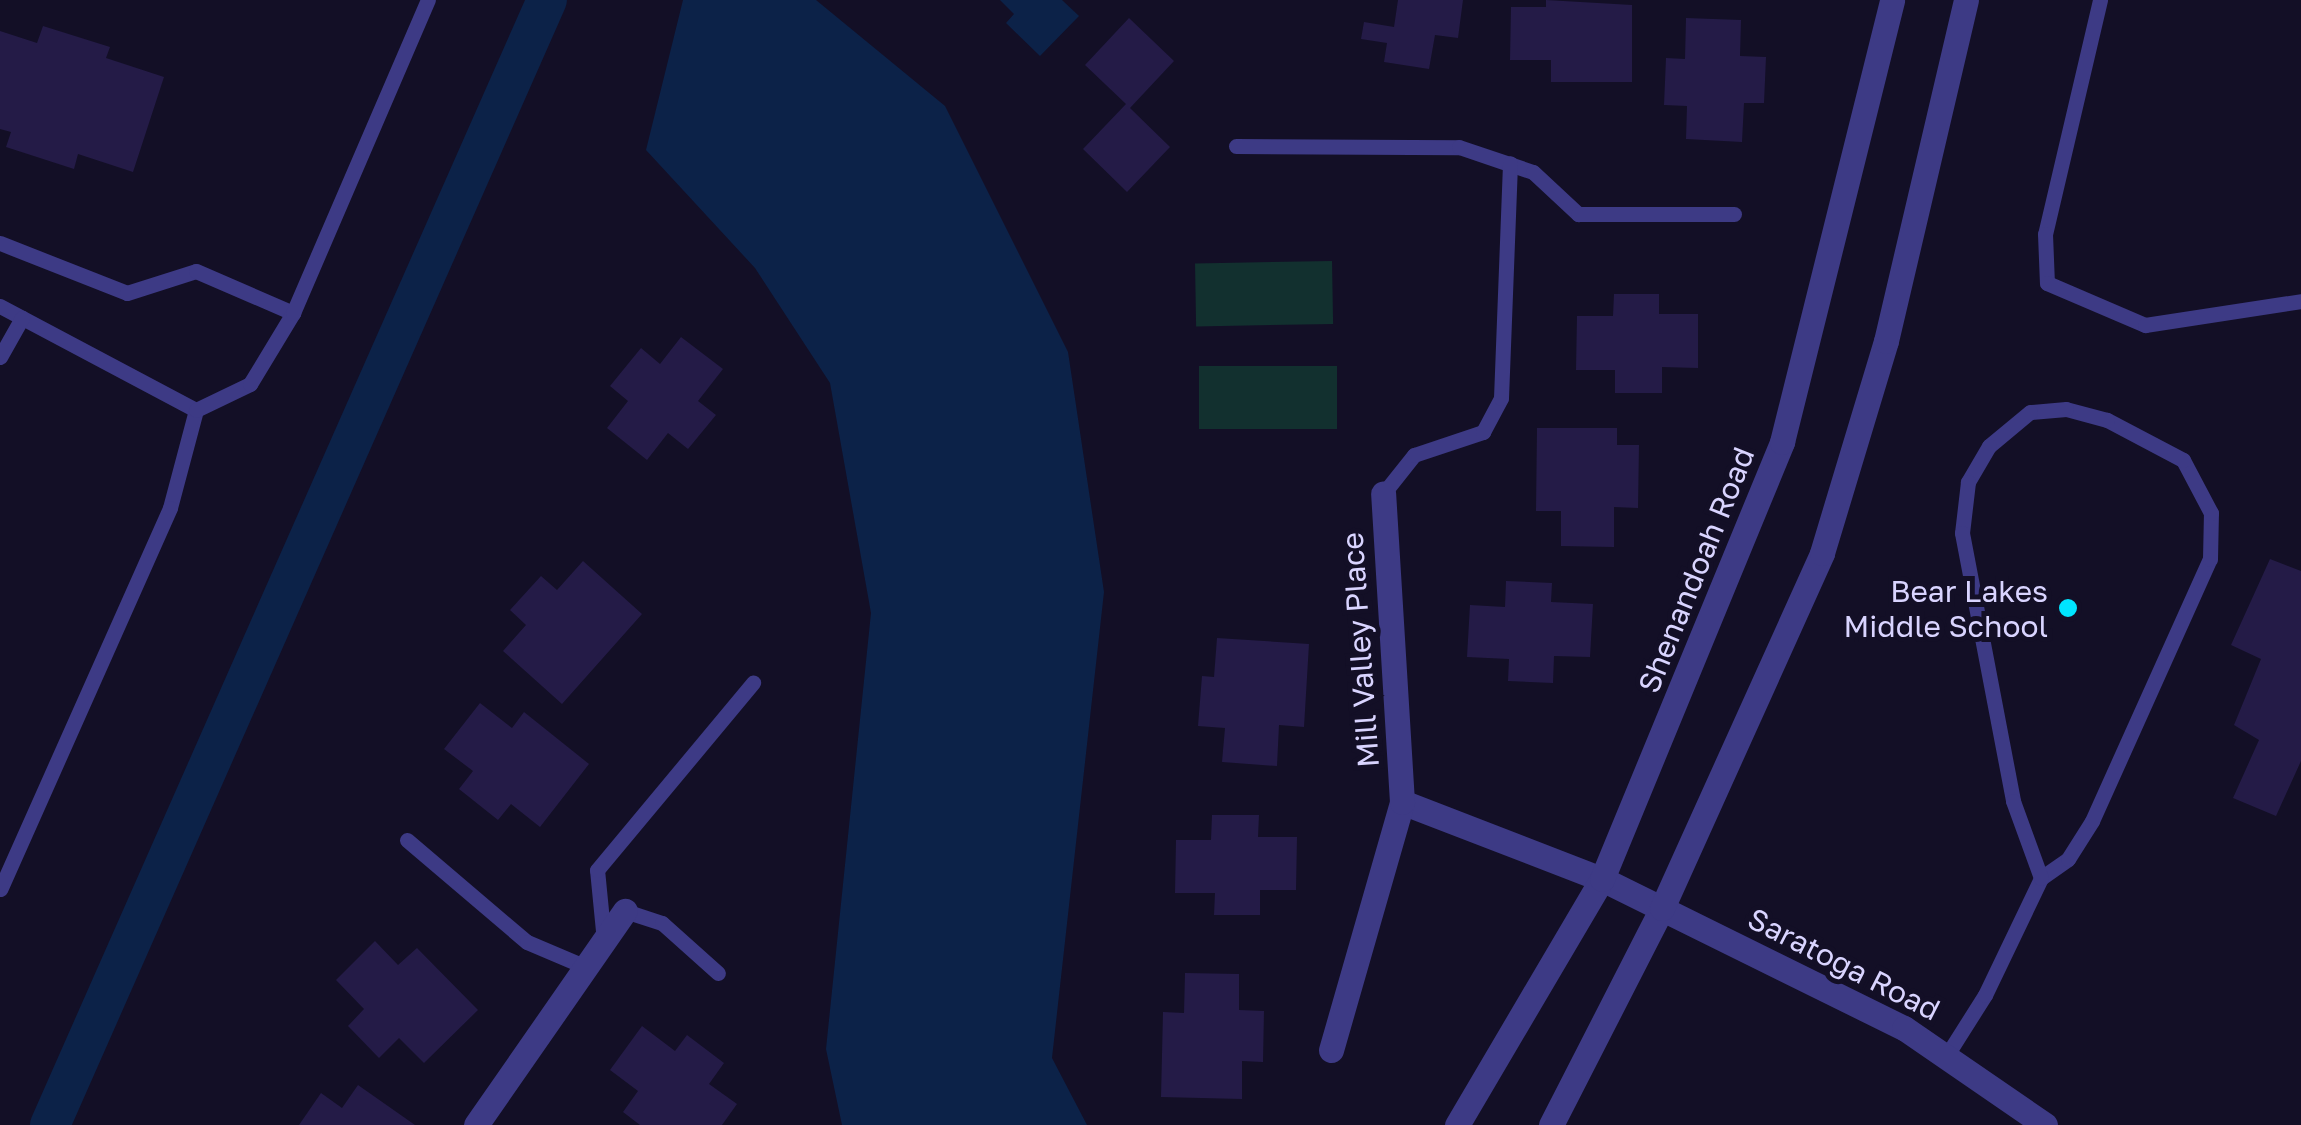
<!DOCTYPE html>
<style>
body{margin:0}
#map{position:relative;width:2301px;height:1125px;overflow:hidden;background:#130f26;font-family:"Golos Text",sans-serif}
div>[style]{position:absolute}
.green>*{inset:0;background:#12302f;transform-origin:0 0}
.water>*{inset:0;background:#0c2248}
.canal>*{height:40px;margin:-20px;padding:0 20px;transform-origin:20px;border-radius:20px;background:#0c2248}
.building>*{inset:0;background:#241b47}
.service>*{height:15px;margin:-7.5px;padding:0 7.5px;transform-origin:7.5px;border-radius:7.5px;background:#3d3a85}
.minor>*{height:25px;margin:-12.5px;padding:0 12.5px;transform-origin:12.5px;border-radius:12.5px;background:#3d3a85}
.tertiary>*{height:25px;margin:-12.5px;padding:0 12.5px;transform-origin:12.5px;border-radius:12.5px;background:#3d3a85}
.dots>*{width:28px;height:28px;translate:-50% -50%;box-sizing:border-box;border:5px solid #130f26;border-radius:50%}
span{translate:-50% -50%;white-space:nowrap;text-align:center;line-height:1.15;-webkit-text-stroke:10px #130f26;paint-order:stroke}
.street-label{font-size:30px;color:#d9d4ff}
.poi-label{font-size:30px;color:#d9d4ff}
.right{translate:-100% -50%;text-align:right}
</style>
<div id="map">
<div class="green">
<div style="left:1332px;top:261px;width:63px;height:137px;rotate:89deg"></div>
<div style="left:1337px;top:366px;width:63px;height:138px;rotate:90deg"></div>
</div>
<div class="water">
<div style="clip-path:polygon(683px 0,816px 0,945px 106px,1068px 352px,1104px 592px,1052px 1058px,1087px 1125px,842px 1125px,826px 1049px,871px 613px,830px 383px,755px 268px,646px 150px)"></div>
<div style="clip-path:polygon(1000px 0,1062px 0,1079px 16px,1040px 56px,1006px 23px,1014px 14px)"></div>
</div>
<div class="canal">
<div style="left:50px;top:1125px;width:1230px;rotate:-66.17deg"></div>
</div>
<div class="building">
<div style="clip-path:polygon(1398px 0,1463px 0,1458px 38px,1435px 35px,1429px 69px,1384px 62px,1387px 43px,1361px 39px,1364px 22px,1394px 27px)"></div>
<div style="clip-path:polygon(1546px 0,1632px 5px,1632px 82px,1551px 82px,1551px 60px,1510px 60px,1511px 7px,1546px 7px)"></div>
<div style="clip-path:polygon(1129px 18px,1174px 61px,1130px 108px,1170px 147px,1127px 192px,1083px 149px,1126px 104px,1085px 65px)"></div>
<div style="clip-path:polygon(1686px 18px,1741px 20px,1740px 56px,1766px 57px,1764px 103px,1744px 103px,1742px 142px,1686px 139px,1687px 106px,1664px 105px,1666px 58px,1685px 59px)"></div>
<div style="clip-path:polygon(43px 26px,110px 47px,106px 58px,164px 77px,133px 172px,78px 154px,74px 169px,6px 147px,11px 132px,0 129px,0 31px,37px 43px)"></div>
<div style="clip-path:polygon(1614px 294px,1659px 294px,1659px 314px,1698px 314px,1698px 368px,1662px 367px,1662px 393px,1615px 393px,1615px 370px,1576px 370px,1577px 316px,1613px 316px)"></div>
<div style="clip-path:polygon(681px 337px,723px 369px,698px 401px,716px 415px,688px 449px,668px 433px,647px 460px,607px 428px,628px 401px,610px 386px,641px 348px,660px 364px)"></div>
<div style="clip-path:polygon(1537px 428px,1617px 428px,1617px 445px,1639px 445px,1638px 508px,1614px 507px,1614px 547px,1561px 546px,1561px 511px,1536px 511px)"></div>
<div style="clip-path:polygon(2270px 559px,2301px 571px,2301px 761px,2276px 816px,2233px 798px,2259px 740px,2234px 725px,2261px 659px,2231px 645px)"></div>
<div style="clip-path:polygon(583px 561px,642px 614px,562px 704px,503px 651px,526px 625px,510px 610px,541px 576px,557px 590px)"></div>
<div style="clip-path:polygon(1506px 581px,1552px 583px,1551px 602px,1593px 604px,1590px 657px,1554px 656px,1553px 683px,1508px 681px,1509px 659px,1467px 657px,1470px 605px,1505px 607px)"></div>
<div style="clip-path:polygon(1217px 638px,1309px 644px,1304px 727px,1279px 725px,1277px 766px,1222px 762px,1225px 728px,1198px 726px,1202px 676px,1214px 677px)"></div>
<div style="clip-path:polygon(480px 703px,512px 728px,524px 712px,589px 764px,540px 827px,511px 804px,498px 820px,459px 789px,473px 771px,444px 749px)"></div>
<div style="clip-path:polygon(1212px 815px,1259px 815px,1258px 837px,1297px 837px,1296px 890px,1260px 890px,1260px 915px,1214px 915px,1215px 893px,1175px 893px,1176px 840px,1211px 840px)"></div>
<div style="clip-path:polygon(375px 941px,398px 965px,417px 948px,478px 1010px,424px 1063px,399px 1038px,379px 1058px,348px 1026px,364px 1009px,336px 980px)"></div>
<div style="clip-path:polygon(1185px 973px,1239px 974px,1239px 1010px,1264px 1011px,1263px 1062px,1242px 1061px,1242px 1099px,1161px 1097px,1163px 1012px,1184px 1013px)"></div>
<div style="clip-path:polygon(642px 1026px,675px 1051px,687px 1035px,724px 1063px,709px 1084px,737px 1104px,722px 1125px,640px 1125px,623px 1112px,638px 1091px,610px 1070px)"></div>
<div style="clip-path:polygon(358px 1085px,415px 1125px,299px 1125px,321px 1093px,342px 1108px)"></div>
</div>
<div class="service">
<div style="left:2100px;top:0;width:240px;rotate:103.2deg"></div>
<div style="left:2045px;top:234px;width:49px;rotate:87.7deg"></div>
<div style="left:2047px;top:283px;width:107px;rotate:23.2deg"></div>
<div style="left:2145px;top:325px;width:158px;rotate:-8.7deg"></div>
<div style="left:1236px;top:146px;width:223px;rotate:0.3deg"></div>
<div style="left:1459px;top:147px;width:78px;rotate:18.7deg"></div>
<div style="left:1533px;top:172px;width:62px;rotate:43deg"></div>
<div style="left:1578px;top:214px;width:156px"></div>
<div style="left:0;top:243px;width:136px;rotate:21.5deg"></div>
<div style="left:127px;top:293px;width:72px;rotate:-17.7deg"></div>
<div style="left:196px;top:271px;width:106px;rotate:23.4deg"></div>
<div style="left:0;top:306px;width:222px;rotate:28deg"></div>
<div style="left:196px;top:410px;width:101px;rotate:104.9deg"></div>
<div style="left:170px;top:508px;width:417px;rotate:114deg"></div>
<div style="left:0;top:357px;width:45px;rotate:-60.6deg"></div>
<div style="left:196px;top:410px;width:60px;rotate:-25.7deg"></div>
<div style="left:250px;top:384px;width:83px;rotate:-58.8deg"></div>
<div style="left:293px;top:313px;width:341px;rotate:-66.7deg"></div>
<div style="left:1383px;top:494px;width:50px;rotate:-51.5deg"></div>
<div style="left:1414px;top:455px;width:73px;rotate:-18.4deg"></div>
<div style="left:1483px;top:432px;width:38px;rotate:-62deg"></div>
<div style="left:1501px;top:398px;width:235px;rotate:-87.8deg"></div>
<div style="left:407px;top:840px;width:157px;rotate:40.4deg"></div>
<div style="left:527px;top:942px;width:64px;rotate:23deg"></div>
<div style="left:625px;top:911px;width:39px;rotate:18deg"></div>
<div style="left:662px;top:923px;width:75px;rotate:41.8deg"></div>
<div style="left:604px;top:941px;width:71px;rotate:-95.6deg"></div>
<div style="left:597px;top:870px;width:244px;rotate:-50.2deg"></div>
<div style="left:1947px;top:1055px;width:71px;rotate:-57.7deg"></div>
<div style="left:1985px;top:995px;width:130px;rotate:-64.4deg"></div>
<div style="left:2041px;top:878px;width:33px;rotate:-35deg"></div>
<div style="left:2068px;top:859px;width:45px;rotate:-57.7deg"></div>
<div style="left:2092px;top:821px;width:287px;rotate:-65.8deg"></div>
<div style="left:2210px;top:559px;width:46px;rotate:-88.8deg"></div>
<div style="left:2211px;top:513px;width:60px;rotate:-117.8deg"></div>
<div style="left:2183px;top:460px;width:86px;rotate:-152.2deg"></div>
<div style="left:2107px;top:420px;width:42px;rotate:-165deg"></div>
<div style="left:2066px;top:409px;width:36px;rotate:175deg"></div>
<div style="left:2030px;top:412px;width:53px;rotate:140.3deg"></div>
<div style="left:1989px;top:446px;width:42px;rotate:120.3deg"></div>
<div style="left:1968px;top:482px;width:51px;rotate:96.7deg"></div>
<div style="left:1962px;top:533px;width:273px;rotate:79.2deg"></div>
<div style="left:2013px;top:801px;width:82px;rotate:70deg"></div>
</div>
<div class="minor">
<div style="left:1402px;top:802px;width:214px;rotate:21.1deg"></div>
<div style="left:1331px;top:1050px;width:258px;rotate:-74deg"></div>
<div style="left:1402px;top:802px;width:309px;rotate:-93.5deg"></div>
<div style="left:476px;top:1125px;width:261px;rotate:-55.2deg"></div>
</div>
<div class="tertiary">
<div style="left:1602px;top:879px;width:337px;rotate:26.3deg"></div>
<div style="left:1904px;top:1028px;width:171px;rotate:34.5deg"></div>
<div style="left:1457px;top:1125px;width:286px;rotate:-59.5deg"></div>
<div style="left:1602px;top:879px;width:473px;rotate:-67.6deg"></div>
<div style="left:1782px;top:442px;width:455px;rotate:-76deg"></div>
<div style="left:1551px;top:1125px;width:244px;rotate:-62.9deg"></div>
<div style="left:1662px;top:908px;width:389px;rotate:-65.7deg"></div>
<div style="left:1822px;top:553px;width:221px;rotate:-73.2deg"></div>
<div style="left:1886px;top:341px;width:350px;rotate:-76.8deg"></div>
</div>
<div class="dots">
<div style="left:2068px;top:608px;background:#00e5ff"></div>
</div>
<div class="street-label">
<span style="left:1696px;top:570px;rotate:-68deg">Shenandoah Road</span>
<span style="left:1360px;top:650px;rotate:-94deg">Mill Valley Place</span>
<span style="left:1844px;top:964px;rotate:27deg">Saratoga Road</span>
</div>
<div class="poi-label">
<span class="right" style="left:2048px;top:608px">Bear Lakes<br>Middle School</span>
</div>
</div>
